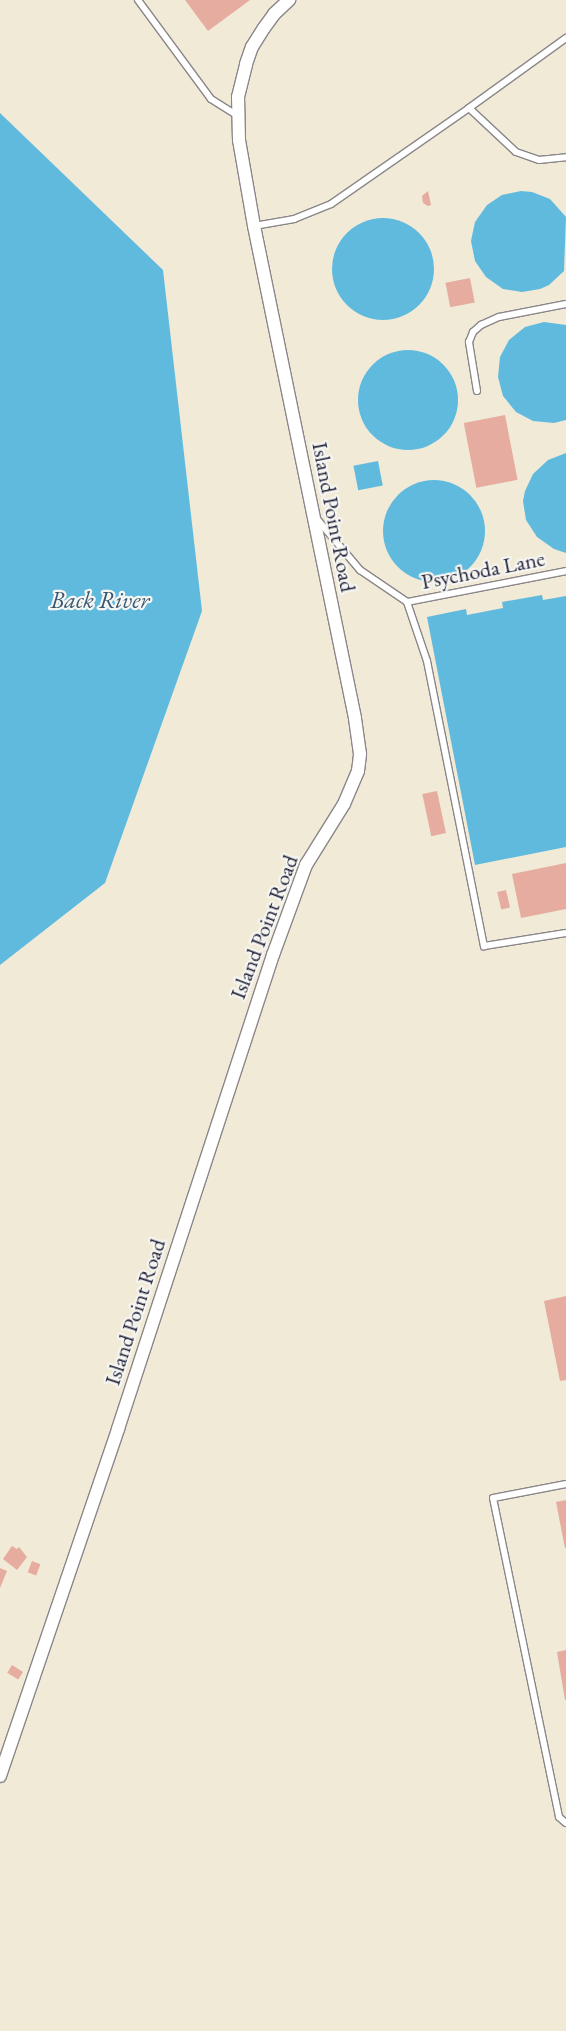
<!DOCTYPE html>
<style>
body{margin:0}
#map{position:relative;width:566px;height:2031px;overflow:hidden;background:#f1ead7;font-family:"EB Garamond",serif}
div>[style]{position:absolute}
.water>*{inset:0;background:#60bade;transform-origin:0 0}
.round{border-radius:50%}
.building>*{inset:0;background:#e5ac9f;transform-origin:0 0}
.roads{filter:drop-shadow(1px 0 #8a8689) drop-shadow(-1px 0 #8a8689) drop-shadow(0 1px #8a8689) drop-shadow(0 -1px #8a8689)}
.service>*{height:6px;margin:-3px;padding:0 3px;transform-origin:3px;border-radius:3px;background:#fff}
.minor>*{height:12px;margin:-6px;padding:0 6px;transform-origin:6px;border-radius:6px;background:#fff}
span{translate:-50% -50%;white-space:nowrap;text-align:center;line-height:1.15;-webkit-text-stroke:4.5px #f6f6f2;paint-order:stroke}
.street-label{font-size:22px;color:#22223b}
.water-label{font-size:24px;color:#385774;font-style:italic}
</style>
<div id="map">
<div class="water">
<div style="clip-path:polygon(0 113px,163px 270px,202px 611px,105px 883px,0 965px)"></div>
<div style="clip-path:polygon(521px 191px,532px 192px,550px 199px,566px 217px,564px 271px,549px 285px,540px 289px,522px 292px,503px 289px,486px 277px,475px 261px,471px 241px,475px 222px,487px 205px,502px 195px)"></div>
<div class="round" style="left:332px;top:218px;width:102px;height:102px"></div>
<div style="clip-path:polygon(544px 322px,566px 325px,566px 420px,554px 423px,533px 421px,516px 412px,503px 396px,498px 377px,500px 357px,509px 340px,525px 327px)"></div>
<div class="round" style="left:358px;top:350px;width:100px;height:100px"></div>
<div style="clip-path:polygon(566px 453px,566px 553px,554px 549px,537px 537px,526px 520px,523px 501px,525px 491px,533px 474px,548px 460px)"></div>
<div style="left:378px;top:461px;width:25px;height:25px;rotate:79deg"></div>
<div class="round" style="left:383px;top:480px;width:102px;height:102px"></div>
<div style="clip-path:polygon(542px 595px,543px 600px,566px 596px,566px 847px,475px 865px,427px 617px,466px 609px,467px 615px,503px 608px,502px 602px)"></div>
</div>
<div class="building">
<div style="clip-path:polygon(185px 0,250px 0,208px 31px)"></div>
<div style="clip-path:polygon(428px 191px,431px 205px,428px 206px,423px 203px,422px 196px)"></div>
<div style="left:470px;top:278px;width:25px;height:25px;rotate:79deg"></div>
<div style="left:505px;top:415px;width:66px;height:42px;rotate:79deg"></div>
<div style="left:437px;top:791px;width:43px;height:15px;rotate:78deg"></div>
<div style="clip-path:polygon(566px 863px,566px 909px,521px 918px,512px 874px)"></div>
<div style="left:506px;top:890px;width:18px;height:9px;rotate:77deg"></div>
<div style="clip-path:polygon(566px 1296px,566px 1380px,560px 1381px,544px 1301px)"></div>
<div style="clip-path:polygon(566px 1500px,566px 1548px,565px 1548px,556px 1502px)"></div>
<div style="clip-path:polygon(12px 1546px,17px 1549px,19px 1547px,27px 1557px,17px 1570px,3px 1559px)"></div>
<div style="left:32px;top:1561px;width:9px;height:12px;rotate:21deg"></div>
<div style="clip-path:polygon(0 1568px,7px 1571px,0 1588px)"></div>
<div style="clip-path:polygon(566px 1650px,566px 1700px,565px 1700px,557px 1652px)"></div>
<div style="left:12px;top:1665px;width:13px;height:9px;rotate:32deg"></div>
</div>
<div class="roads">
<div class="service">
<div style="left:138px;top:0;width:123px;rotate:53.6deg"></div>
<div style="left:211px;top:99px;width:31px;rotate:32deg"></div>
<div style="left:469px;top:108px;width:120px;rotate:-35.8deg"></div>
<div style="left:254px;top:226px;width:41px;rotate:-9.9deg"></div>
<div style="left:294px;top:219px;width:40px;rotate:-22deg"></div>
<div style="left:331px;top:204px;width:168px;rotate:-34.8deg"></div>
<div style="left:469px;top:108px;width:64px;rotate:43.1deg"></div>
<div style="left:516px;top:152px;width:24px;rotate:19deg"></div>
<div style="left:539px;top:160px;width:27px;rotate:-6deg"></div>
<div style="left:477px;top:391px;width:50px;rotate:-99.3deg"></div>
<div style="left:469px;top:342px;width:11px;rotate:-68deg"></div>
<div style="left:473px;top:332px;width:11px;rotate:-41deg"></div>
<div style="left:481px;top:325px;width:20px;rotate:-24deg"></div>
<div style="left:499px;top:317px;width:68px;rotate:-11deg"></div>
<div style="left:317px;top:519px;width:67px;rotate:49.9deg"></div>
<div style="left:360px;top:570px;width:57px;rotate:34.2deg"></div>
<div style="left:407px;top:602px;width:62px;rotate:71.3deg"></div>
<div style="left:427px;top:661px;width:291px;rotate:78.7deg"></div>
<div style="left:484px;top:946px;width:83px;rotate:-9deg"></div>
<div style="left:407px;top:602px;width:162px;rotate:-11deg"></div>
<div style="left:566px;top:1484px;width:74px;rotate:169.1deg"></div>
<div style="left:493px;top:1498px;width:326px;rotate:78.3deg"></div>
<div style="left:559px;top:1817px;width:9px;rotate:41deg"></div>
</div>
<div class="minor">
<div style="left:0;top:1776px;width:367px;rotate:-71.2deg"></div>
<div style="left:118px;top:1429px;width:499px;rotate:-71.9deg"></div>
<div style="left:273px;top:955px;width:96px;rotate:-69.9deg"></div>
<div style="left:306px;top:865px;width:72px;rotate:-58.1deg"></div>
<div style="left:344px;top:804px;width:36px;rotate:-67deg"></div>
<div style="left:358px;top:771px;width:17px;rotate:-83deg"></div>
<div style="left:360px;top:754px;width:36px;rotate:-98deg"></div>
<div style="left:355px;top:718px;width:502px;rotate:-101.6deg"></div>
<div style="left:254px;top:226px;width:87px;rotate:-99.9deg"></div>
<div style="left:239px;top:140px;width:43px;rotate:-91.3deg"></div>
<div style="left:238px;top:97px;width:34px;rotate:-76deg"></div>
<div style="left:246px;top:64px;width:18px;rotate:-71deg"></div>
<div style="left:252px;top:47px;width:22px;rotate:-58deg"></div>
<div style="left:264px;top:28px;width:17px;rotate:-54deg"></div>
<div style="left:274px;top:14px;width:21px;rotate:-43deg"></div>
</div>
</div>
<div class="street-label">
<span style="left:334px;top:517px;rotate:79deg">Island Point Road</span>
<span style="left:483px;top:570px;rotate:-11deg">Psychoda Lane</span>
<span style="left:264px;top:927px;rotate:-69deg">Island Point Road</span>
<span style="left:135px;top:1312px;rotate:-72deg">Island Point Road</span>
</div>
<div class="water-label">
<span style="left:100px;top:600px">Back River</span>
</div>
</div>
